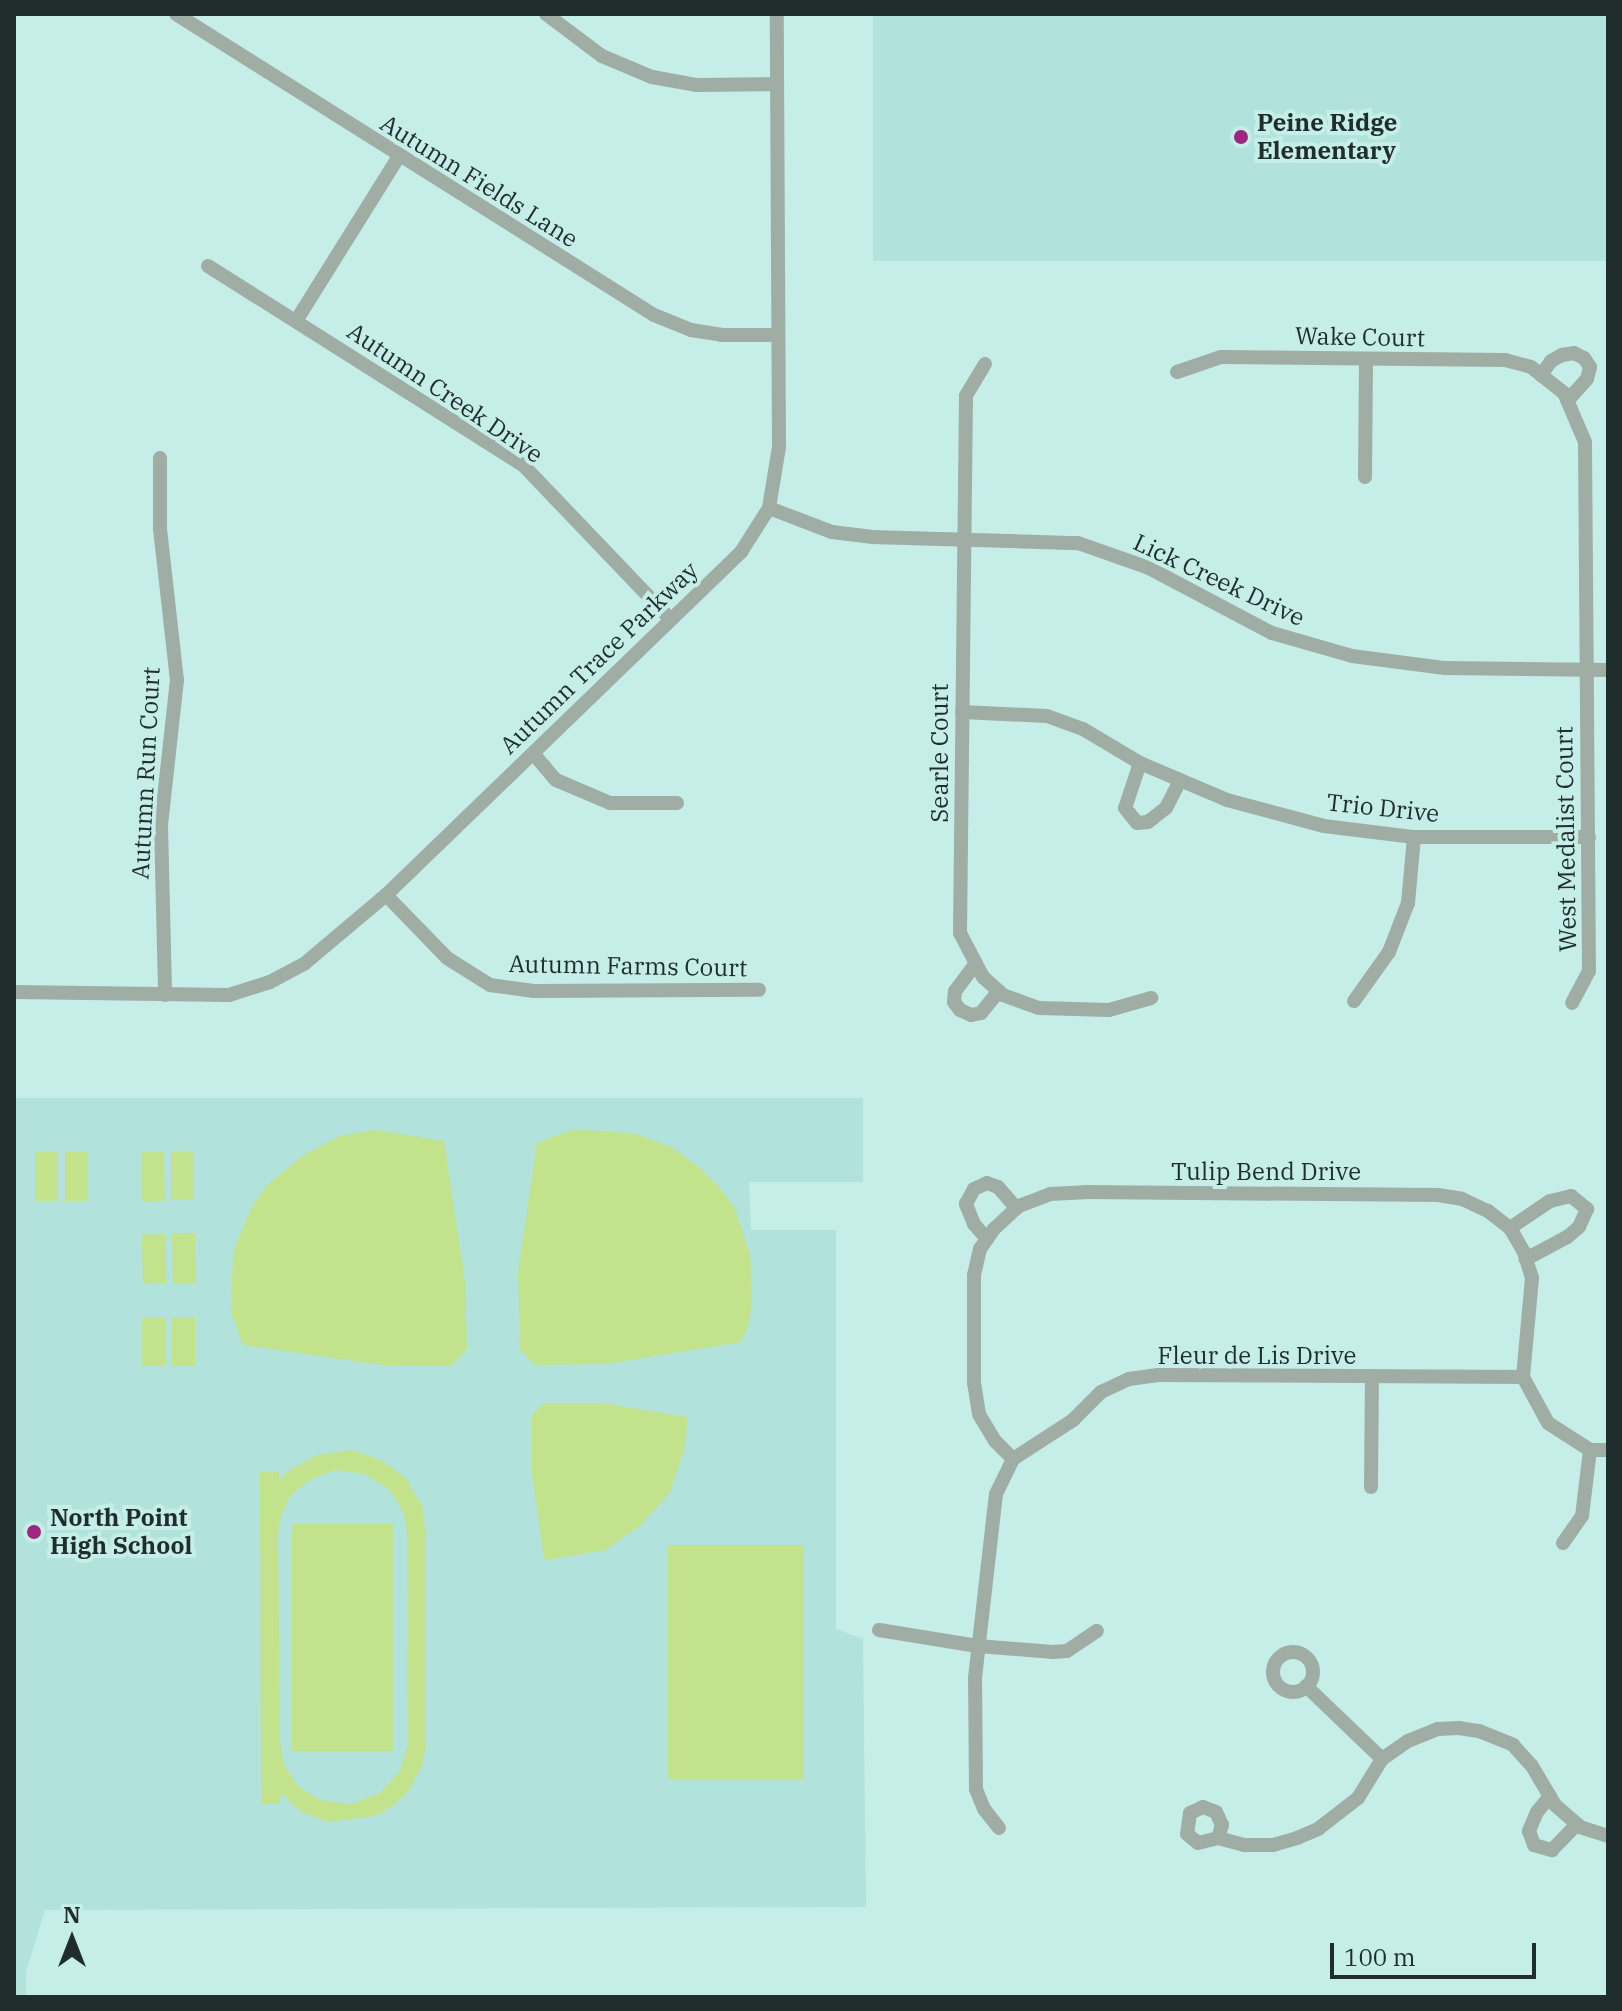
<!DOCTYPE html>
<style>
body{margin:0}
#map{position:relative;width:1622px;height:2011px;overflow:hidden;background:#c6eee9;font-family:"IBM Plex Serif",serif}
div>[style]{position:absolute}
.built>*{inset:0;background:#b1e2dc;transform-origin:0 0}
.green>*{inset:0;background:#c2e28c;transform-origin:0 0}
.minor>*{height:14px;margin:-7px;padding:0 7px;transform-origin:7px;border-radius:7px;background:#a0ada4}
.minor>.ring{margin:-7px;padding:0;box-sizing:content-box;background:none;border:14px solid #a0ada4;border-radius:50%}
.dots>*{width:22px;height:22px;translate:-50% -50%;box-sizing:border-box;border:4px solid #c6eee9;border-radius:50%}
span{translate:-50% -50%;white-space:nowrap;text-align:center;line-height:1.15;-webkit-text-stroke:8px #c6eee9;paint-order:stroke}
.poi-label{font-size:24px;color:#1f2e2d;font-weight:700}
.left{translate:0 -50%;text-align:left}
.street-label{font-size:24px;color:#1f2e2d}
.frame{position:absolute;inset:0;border:16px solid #1f2e2d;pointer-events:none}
.north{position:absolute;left:32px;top:1899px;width:80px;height:80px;-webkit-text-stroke:6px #c6eee9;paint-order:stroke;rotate:0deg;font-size:22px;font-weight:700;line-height:32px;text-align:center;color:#1f2e2d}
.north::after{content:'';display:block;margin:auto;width:28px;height:36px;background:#1f2e2d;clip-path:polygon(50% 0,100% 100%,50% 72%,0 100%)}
.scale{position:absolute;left:1330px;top:1943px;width:206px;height:36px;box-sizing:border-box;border:4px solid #1f2e2d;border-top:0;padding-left:10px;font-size:24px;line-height:28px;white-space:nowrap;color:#1f2e2d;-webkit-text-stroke:6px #c6eee9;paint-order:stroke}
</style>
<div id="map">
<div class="built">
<div style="left:873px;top:14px;width:735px;height:247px"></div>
<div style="clip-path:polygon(14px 1098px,863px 1098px,863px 1182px,749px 1182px,751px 1230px,836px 1230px,836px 1629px,863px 1639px,866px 1907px,45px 1910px,26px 1972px,26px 1997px,14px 1997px)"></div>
</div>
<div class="green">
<div style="clip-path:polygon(574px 1129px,636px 1134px,671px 1147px,700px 1168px,720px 1188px,735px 1209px,750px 1255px,752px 1298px,749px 1323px,741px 1342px,606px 1364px,535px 1365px,520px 1350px,518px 1272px,537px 1143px)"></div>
<div style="clip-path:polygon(374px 1130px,444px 1141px,465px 1282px,467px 1349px,451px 1366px,382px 1365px,243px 1345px,232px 1315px,231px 1288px,234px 1249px,251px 1209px,266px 1186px,302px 1156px,340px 1136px)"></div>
<div style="left:58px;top:1151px;width:50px;height:23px;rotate:90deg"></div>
<div style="left:88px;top:1151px;width:50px;height:23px;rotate:90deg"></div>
<div style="left:164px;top:1151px;width:50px;height:23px;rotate:89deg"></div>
<div style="left:171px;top:1151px;width:23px;height:49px"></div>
<div style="left:195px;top:1233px;width:50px;height:23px;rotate:89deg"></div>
<div style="left:165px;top:1234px;width:49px;height:23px;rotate:89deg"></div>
<div style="left:142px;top:1317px;width:23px;height:49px"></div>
<div style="left:172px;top:1317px;width:23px;height:49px"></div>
<div style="clip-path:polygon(544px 1403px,601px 1403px,688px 1417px,684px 1451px,670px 1492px,640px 1526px,605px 1550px,544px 1560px,532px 1473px,532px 1415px)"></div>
<div style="clip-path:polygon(evenodd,352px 1450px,379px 1459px,405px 1477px,422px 1506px,426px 1533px,426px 1745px,422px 1766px,410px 1789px,394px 1805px,375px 1816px,328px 1822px,300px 1811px,281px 1793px,280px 1804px,261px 1804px,260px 1471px,279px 1471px,279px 1481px,287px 1472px,317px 1455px,352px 1450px,336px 1470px,365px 1474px,390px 1490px,403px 1512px,407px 1533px,408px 1744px,400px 1771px,380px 1793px,351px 1804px,319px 1800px,298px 1786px,284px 1765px,280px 1742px,278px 1534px,281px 1515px,292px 1494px,311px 1479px,336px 1470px)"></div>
<div style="left:292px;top:1524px;width:101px;height:227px"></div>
<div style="left:804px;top:1545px;width:234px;height:136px;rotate:90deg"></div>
</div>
<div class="minor">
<div style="left:176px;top:14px;width:565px;rotate:32.2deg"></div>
<div style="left:654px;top:315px;width:40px;rotate:22deg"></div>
<div style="left:691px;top:330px;width:30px;rotate:9deg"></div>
<div style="left:721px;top:335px;width:56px"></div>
<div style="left:546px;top:14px;width:70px;rotate:36.9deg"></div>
<div style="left:602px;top:56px;width:54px;rotate:22.8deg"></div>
<div style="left:652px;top:77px;width:46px;rotate:10.1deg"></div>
<div style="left:697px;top:85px;width:80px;rotate:-0.7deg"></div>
<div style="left:208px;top:266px;width:373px;rotate:32.3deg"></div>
<div style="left:523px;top:465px;width:213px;rotate:46.3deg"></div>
<div style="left:296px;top:321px;width:195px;rotate:-58deg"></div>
<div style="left:985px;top:364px;width:37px;rotate:121deg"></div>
<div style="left:966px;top:396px;width:537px;rotate:90.64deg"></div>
<div style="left:960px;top:933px;width:50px;rotate:62.4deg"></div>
<div style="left:983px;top:977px;width:27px;rotate:42deg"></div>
<div style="left:1003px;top:995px;width:38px;rotate:20deg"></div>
<div style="left:1039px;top:1008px;width:70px;rotate:1.6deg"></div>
<div style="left:1109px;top:1010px;width:44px;rotate:-15.9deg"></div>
<div style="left:1177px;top:372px;width:46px;rotate:-18.8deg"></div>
<div style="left:1221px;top:357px;width:284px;rotate:0.6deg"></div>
<div style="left:1505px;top:360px;width:27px;rotate:15deg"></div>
<div style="left:1531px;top:367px;width:42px;rotate:38.2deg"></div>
<div style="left:1564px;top:393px;width:53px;rotate:66.8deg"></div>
<div style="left:1585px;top:442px;width:529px;rotate:89.57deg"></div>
<div style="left:1589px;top:971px;width:36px;rotate:118deg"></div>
<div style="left:1541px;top:375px;width:17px;rotate:-54deg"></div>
<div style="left:1551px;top:361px;width:13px;rotate:-29deg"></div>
<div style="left:1562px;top:355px;width:12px;rotate:-9deg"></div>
<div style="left:1574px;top:353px;width:11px;rotate:27deg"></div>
<div style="left:1584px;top:358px;width:11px;rotate:56deg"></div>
<div style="left:1590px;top:367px;width:12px;rotate:104deg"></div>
<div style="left:1587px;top:379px;width:28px;rotate:132deg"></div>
<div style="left:160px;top:458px;width:71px;rotate:90deg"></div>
<div style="left:160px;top:529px;width:152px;rotate:83.6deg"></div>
<div style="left:177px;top:680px;width:147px;rotate:96.3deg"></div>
<div style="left:161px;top:826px;width:169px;rotate:88.6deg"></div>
<div style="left:1365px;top:477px;width:118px;rotate:-89.5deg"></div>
<div style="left:769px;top:508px;width:67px;rotate:20.9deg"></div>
<div style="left:832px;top:532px;width:39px;rotate:7deg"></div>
<div style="left:871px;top:537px;width:207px;rotate:1.7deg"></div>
<div style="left:1078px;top:543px;width:75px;rotate:19.4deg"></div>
<div style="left:1149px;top:568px;width:139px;rotate:27.9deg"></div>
<div style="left:1272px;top:633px;width:83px;rotate:16deg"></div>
<div style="left:1352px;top:656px;width:94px;rotate:7.4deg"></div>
<div style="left:1445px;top:668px;width:163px;rotate:0.7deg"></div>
<div style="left:962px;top:712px;width:85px;rotate:2.7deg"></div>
<div style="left:1047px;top:716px;width:38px;rotate:20deg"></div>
<div style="left:1083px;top:729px;width:66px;rotate:30.8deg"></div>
<div style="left:1140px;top:763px;width:95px;rotate:23deg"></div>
<div style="left:1227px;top:800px;width:100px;rotate:15deg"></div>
<div style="left:1324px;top:826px;width:91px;rotate:7deg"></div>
<div style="left:1414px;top:837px;width:175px"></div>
<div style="left:533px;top:753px;width:35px;rotate:50deg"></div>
<div style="left:556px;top:780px;width:59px;rotate:23.1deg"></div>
<div style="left:610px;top:803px;width:67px"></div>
<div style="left:1140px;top:763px;width:47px;rotate:108.4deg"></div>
<div style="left:1125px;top:808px;width:19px;rotate:51deg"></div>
<div style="left:1137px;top:823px;width:11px;rotate:-5deg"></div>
<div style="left:1148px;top:822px;width:23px;rotate:-38deg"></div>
<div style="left:1166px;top:808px;width:31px;rotate:-63deg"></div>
<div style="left:386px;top:895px;width:88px;rotate:45.9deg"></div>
<div style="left:447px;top:958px;width:51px;rotate:32.1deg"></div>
<div style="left:490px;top:985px;width:44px;rotate:7.8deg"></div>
<div style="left:534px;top:991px;width:225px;rotate:-0.3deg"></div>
<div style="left:974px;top:966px;width:31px;rotate:127deg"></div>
<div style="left:955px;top:991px;width:11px;rotate:95deg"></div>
<div style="left:954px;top:1002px;width:10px;rotate:53deg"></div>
<div style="left:960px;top:1010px;width:12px;rotate:24deg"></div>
<div style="left:971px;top:1015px;width:10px;rotate:-11deg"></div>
<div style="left:981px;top:1013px;width:28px;rotate:-51deg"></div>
<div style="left:14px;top:992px;width:215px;rotate:0.8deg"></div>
<div style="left:229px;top:995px;width:43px;rotate:-17.6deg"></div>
<div style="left:270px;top:982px;width:38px;rotate:-28deg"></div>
<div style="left:304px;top:964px;width:107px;rotate:-40.1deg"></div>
<div style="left:386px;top:895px;width:494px;rotate:-44deg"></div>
<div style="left:741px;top:552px;width:52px;rotate:-57.5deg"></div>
<div style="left:769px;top:508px;width:62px;rotate:-80.7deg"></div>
<div style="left:779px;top:447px;width:433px;rotate:-90.3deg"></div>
<div style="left:1354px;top:1001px;width:60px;rotate:-54.5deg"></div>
<div style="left:1389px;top:952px;width:53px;rotate:-68.8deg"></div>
<div style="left:1408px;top:903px;width:66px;rotate:-84.8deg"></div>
<div style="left:1510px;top:1228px;width:48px;rotate:-34deg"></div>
<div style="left:1550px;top:1201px;width:22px;rotate:-13deg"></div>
<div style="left:1571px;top:1196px;width:21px;rotate:39deg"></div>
<div style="left:1587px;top:1209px;width:20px;rotate:114deg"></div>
<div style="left:1579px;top:1227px;width:16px;rotate:140deg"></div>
<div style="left:1567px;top:1237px;width:47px;rotate:151.8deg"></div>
<div style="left:987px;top:1239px;width:20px;rotate:-131deg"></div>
<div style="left:974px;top:1224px;width:22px;rotate:-112deg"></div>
<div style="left:966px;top:1204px;width:17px;rotate:-62deg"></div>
<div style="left:974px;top:1189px;width:14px;rotate:-25deg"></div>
<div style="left:987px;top:1183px;width:12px;rotate:20deg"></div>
<div style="left:998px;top:1187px;width:28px;rotate:49deg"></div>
<div style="left:1013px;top:1459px;width:25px;rotate:-135deg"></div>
<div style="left:995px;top:1441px;width:31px;rotate:-121deg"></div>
<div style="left:979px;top:1414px;width:31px;rotate:-99deg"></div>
<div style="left:974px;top:1383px;width:108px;rotate:-90deg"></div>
<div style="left:974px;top:1275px;width:27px;rotate:-77deg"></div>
<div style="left:980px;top:1249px;width:24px;rotate:-55deg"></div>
<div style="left:994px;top:1229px;width:34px;rotate:-43deg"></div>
<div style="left:1019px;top:1206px;width:33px;rotate:-21deg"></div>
<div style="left:1050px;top:1194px;width:35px;rotate:-3deg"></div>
<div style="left:1085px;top:1192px;width:353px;rotate:0.5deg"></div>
<div style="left:1438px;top:1195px;width:24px;rotate:9deg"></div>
<div style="left:1462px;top:1199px;width:29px;rotate:25deg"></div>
<div style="left:1488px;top:1211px;width:28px;rotate:38deg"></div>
<div style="left:1510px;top:1228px;width:28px;rotate:60deg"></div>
<div style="left:1524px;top:1252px;width:27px;rotate:73deg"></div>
<div style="left:1532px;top:1278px;width:99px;rotate:95.2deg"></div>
<div style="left:1523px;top:1377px;width:52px;rotate:61.5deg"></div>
<div style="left:1548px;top:1423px;width:50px;rotate:32.7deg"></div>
<div style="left:1590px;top:1450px;width:18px"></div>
<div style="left:1371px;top:1487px;width:108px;rotate:-89.5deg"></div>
<div style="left:1563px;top:1543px;width:33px;rotate:-55deg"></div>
<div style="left:1582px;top:1516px;width:66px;rotate:-83.1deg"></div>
<div style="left:879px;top:1630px;width:100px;rotate:9.2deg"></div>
<div style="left:978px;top:1646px;width:75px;rotate:4.6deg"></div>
<div style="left:1053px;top:1652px;width:14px;rotate:-4deg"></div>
<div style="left:1067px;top:1651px;width:36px;rotate:-34deg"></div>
<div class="ring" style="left:1273px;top:1652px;width:26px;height:26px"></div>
<div style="left:1306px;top:1686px;width:105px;rotate:43.8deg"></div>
<div style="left:1550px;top:1796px;width:21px;rotate:129deg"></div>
<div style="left:1537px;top:1812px;width:21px;rotate:113deg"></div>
<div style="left:1529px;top:1831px;width:15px;rotate:70deg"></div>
<div style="left:1534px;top:1845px;width:19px;rotate:16deg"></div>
<div style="left:1552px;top:1850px;width:36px;rotate:-46deg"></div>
<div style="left:999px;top:1828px;width:24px;rotate:-128deg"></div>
<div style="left:984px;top:1809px;width:22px;rotate:-112deg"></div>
<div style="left:976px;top:1789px;width:111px;rotate:-90.5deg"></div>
<div style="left:975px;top:1678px;width:185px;rotate:-83.5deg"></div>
<div style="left:996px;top:1494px;width:39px;rotate:-64deg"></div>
<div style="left:1013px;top:1459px;width:72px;rotate:-33deg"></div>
<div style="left:1073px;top:1420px;width:40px;rotate:-45deg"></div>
<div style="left:1101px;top:1392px;width:31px;rotate:-25deg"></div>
<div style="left:1129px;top:1379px;width:29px;rotate:-8deg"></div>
<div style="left:1158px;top:1375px;width:365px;rotate:0.3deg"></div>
<div style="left:1218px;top:1838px;width:14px;rotate:-73deg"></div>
<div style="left:1222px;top:1825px;width:14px;rotate:-115deg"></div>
<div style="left:1216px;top:1812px;width:14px;rotate:-159deg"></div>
<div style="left:1203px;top:1807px;width:14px;rotate:155deg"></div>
<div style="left:1190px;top:1813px;width:21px;rotate:98deg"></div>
<div style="left:1187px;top:1834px;width:14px;rotate:39deg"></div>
<div style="left:1198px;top:1843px;width:21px;rotate:-14deg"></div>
<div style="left:1218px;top:1838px;width:28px;rotate:15deg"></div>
<div style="left:1245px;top:1845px;width:28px"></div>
<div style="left:1273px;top:1845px;width:25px;rotate:-16deg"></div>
<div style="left:1297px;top:1838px;width:23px;rotate:-23deg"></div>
<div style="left:1318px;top:1829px;width:51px;rotate:-37.8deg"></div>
<div style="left:1358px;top:1798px;width:46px;rotate:-58.4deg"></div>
<div style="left:1382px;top:1759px;width:32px;rotate:-35deg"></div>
<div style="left:1408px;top:1741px;width:32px;rotate:-22deg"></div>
<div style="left:1438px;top:1729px;width:21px;rotate:-3deg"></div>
<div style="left:1459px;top:1728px;width:20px;rotate:9deg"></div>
<div style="left:1479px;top:1731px;width:37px;rotate:22deg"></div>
<div style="left:1513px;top:1745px;width:28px;rotate:48deg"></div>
<div style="left:1532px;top:1766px;width:45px;rotate:59.5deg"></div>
<div style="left:1555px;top:1805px;width:33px;rotate:41deg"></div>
<div style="left:1580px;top:1827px;width:29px;rotate:18deg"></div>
</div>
<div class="dots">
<div style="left:1241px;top:137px;background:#9e267f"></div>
<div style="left:34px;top:1532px;background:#9e267f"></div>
</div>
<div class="poi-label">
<span class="left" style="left:1257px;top:137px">Peine Ridge<br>Elementary</span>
<span class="left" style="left:50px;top:1532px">North Point<br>High School</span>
</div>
<div class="street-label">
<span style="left:479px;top:181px;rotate:32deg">Autumn Fields Lane</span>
<span style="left:1360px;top:337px;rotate:1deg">Wake Court</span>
<span style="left:445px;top:393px;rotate:34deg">Autumn Creek Drive</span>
<span style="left:1219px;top:580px;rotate:25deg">Lick Creek Drive</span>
<span style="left:599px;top:658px;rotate:-44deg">Autumn Trace Parkway</span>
<span style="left:940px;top:753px;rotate:-90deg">Searle Court</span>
<span style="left:146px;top:773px;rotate:-87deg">Autumn Run Court</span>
<span style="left:1383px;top:808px;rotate:6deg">Trio Drive</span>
<span style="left:1566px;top:839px;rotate:-91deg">West Medalist Court</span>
<span style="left:628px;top:966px;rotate:1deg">Autumn Farms Court</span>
<span style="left:1266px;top:1172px">Tulip Bend Drive</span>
<span style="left:1257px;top:1356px">Fleur de Lis Drive</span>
</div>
<div class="frame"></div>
<div class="north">N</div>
<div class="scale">100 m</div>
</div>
